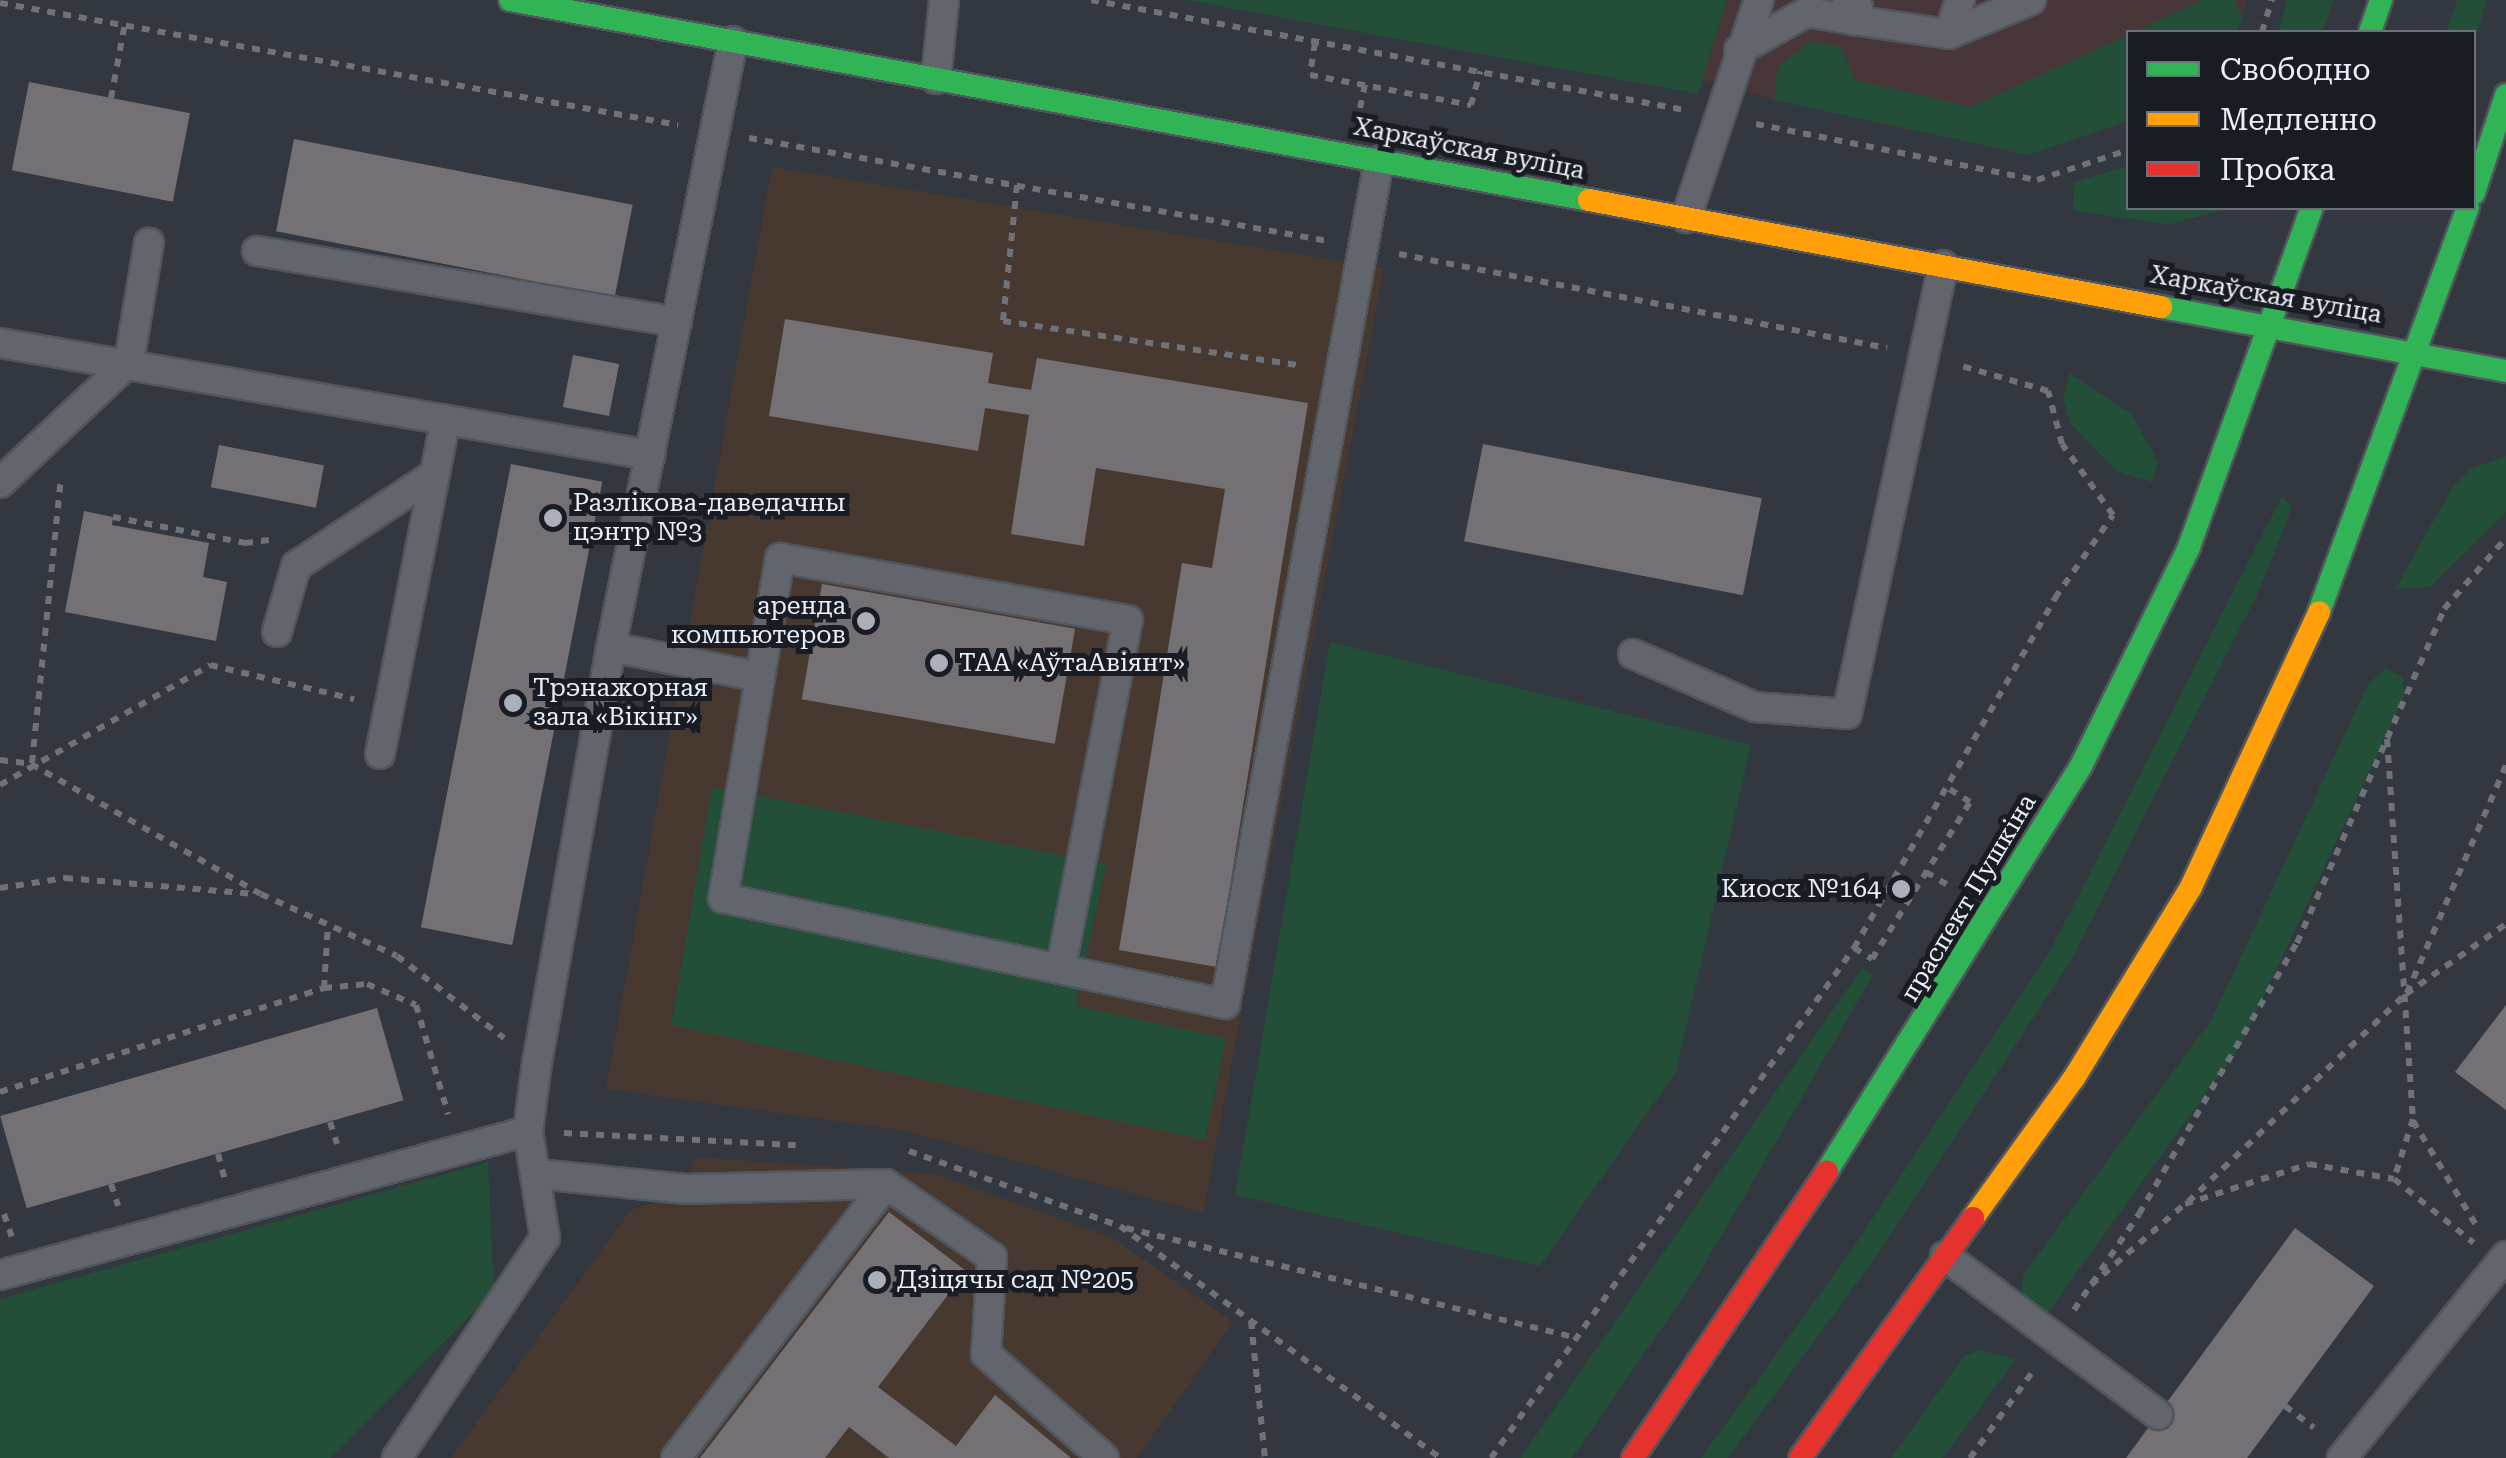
<!DOCTYPE html>
<meta charset="utf-8">
<style>
body{margin:0}
#map{position:relative;width:2506px;height:1458px;overflow:hidden;background:#33373f;font-family:"Roboto Serif",serif}
div>[style]{position:absolute}
.commercial>*{inset:0;background:#483638}
.education>*{inset:0;background:#473830}
.green>*{inset:0;background:#234e37}
.building>*{inset:0;background:#747174;transform-origin:0 0}
.path>*{height:6px;margin-top:-3px;transform-origin:0;background:repeating-linear-gradient(90deg,#6f7279 0 8px,transparent 0 16px)}
.roads{filter:drop-shadow(2px 0 #51555c) drop-shadow(-2px 0 #51555c) drop-shadow(0 2px #51555c) drop-shadow(0 -2px #51555c)}
.lane>*{height:28px;margin:-14px;padding:0 14px;transform-origin:14px;border-radius:14px;background:#62656c}
.fast>*{height:22px;margin:-11px;padding:0 11px;transform-origin:11px;border-radius:11px;background:#30b455}
.slow>*{height:22px;margin:-11px;padding:0 11px;transform-origin:11px;border-radius:11px;background:#ff9f0a}
.jam>*{height:22px;margin:-11px;padding:0 11px;transform-origin:11px;border-radius:11px;background:#e5322d}
.dots>*{width:28px;height:28px;translate:-50% -50%;box-sizing:border-box;border:5px solid #191c23;border-radius:50%}
span{translate:-50% -50%;white-space:nowrap;text-align:center;line-height:1.15;-webkit-text-stroke:10px #191c23;paint-order:stroke}
.street-label{font-size:25px;color:#eaeffa}
.poi-label{font-size:25px;color:#eaeffa}
.left{translate:0 -50%;text-align:left}
.right{translate:-100% -50%;text-align:right}
.legend{position:absolute;left:2126px;top:30px;width:350px;height:180px;box-sizing:border-box;background:#191c23;border:2px solid #6d7079;margin:0;padding:12px 18px;list-style:none;font-size:30px;color:#eaeffa}
.legend li{display:flex;align-items:center;gap:20px;height:50px}
.legend b{width:50px;border:2px solid #6d7079}
</style>
<div id="map">
<div class="commercial">
<div style="clip-path:polygon(1697px 0,2247px 0,2237px 32px,2128px 32px,2128px 121px,2028px 155px,1774px 100px,1672px 71px)"></div>
</div>
<div class="education">
<div style="clip-path:polygon(772px 167px,1384px 268px,1203px 1213px,906px 1131px,606px 1089px)"></div>
<div style="clip-path:polygon(695px 1157px,935px 1174px,1113px 1238px,1233px 1322px,1137px 1458px,451px 1458px,630px 1211px,684px 1189px)"></div>
</div>
<div class="green">
<div style="clip-path:polygon(1186px 0,1727px 0,1698px 94px)"></div>
<div style="clip-path:polygon(2202px 0,2235px 0,2242px 18px,2237px 32px,2134px 32px)"></div>
<div style="clip-path:polygon(2287px 0,2333px 0,2323px 32px,2278px 32px)"></div>
<div style="clip-path:polygon(2457px 0,2487px 0,2474px 43px,2474px 32px,2446px 32px)"></div>
<div style="clip-path:polygon(2128px 35px,2128px 121px,2028px 155px,1774px 100px,1777px 68px,1810px 41px,1841px 47px,1855px 80px,1971px 107px)"></div>
<div style="clip-path:polygon(2128px 166px,2128px 208px,2230px 208px,2167px 225px,2073px 210px,2074px 182px)"></div>
<div style="clip-path:polygon(2069px 373px,2132px 414px,2158px 462px,2152px 482px,2116px 471px,2071px 424px,2063px 399px)"></div>
<div style="clip-path:polygon(2506px 456px,2506px 512px,2430px 587px,2395px 589px,2453px 486px,2470px 469px)"></div>
<div style="clip-path:polygon(2282px 496px,2292px 508px,2259px 591px,2069px 964px,1871px 1264px,1728px 1458px,1701px 1458px,1851px 1251px,2050px 951px)"></div>
<div style="clip-path:polygon(1330px 642px,1751px 745px,1676px 1072px,1540px 1266px,1235px 1195px)"></div>
<div style="clip-path:polygon(2386px 668px,2402px 677px,2405px 695px,2241px 1045px,2039px 1325px,2021px 1304px,2023px 1275px,2212px 1019px,2368px 684px)"></div>
<div style="clip-path:polygon(712px 787px,1106px 864px,1076px 1006px,1226px 1038px,1205px 1140px,671px 1025px)"></div>
<div style="clip-path:polygon(1862px 968px,1873px 975px,1698px 1276px,1572px 1458px,1520px 1458px)"></div>
<div style="clip-path:polygon(488px 1162px,494px 1291px,331px 1458px,0 1458px,0 1299px)"></div>
<div style="clip-path:polygon(1978px 1350px,2016px 1359px,1943px 1458px,1891px 1458px,1964px 1356px)"></div>
</div>
<div class="building">
<div style="left:29px;top:82px;width:164px;height:90px;rotate:11deg"></div>
<div style="left:294px;top:139px;width:345px;height:94px;rotate:11deg"></div>
<div style="clip-path:polygon(785px 319px,993px 353px,988px 383px,1031px 390px,1037px 358px,1308px 403px,1217px 967px,1119px 950px,1182px 563px,1212px 568px,1225px 489px,1096px 468px,1084px 546px,1011px 534px,1029px 415px,985px 408px,978px 451px,769px 416px)"></div>
<div style="left:573px;top:355px;width:47px;height:53px;rotate:11deg"></div>
<div style="left:1483px;top:444px;width:284px;height:99px;rotate:11deg"></div>
<div style="left:219px;top:445px;width:107px;height:43px;rotate:11deg"></div>
<div style="left:511px;top:464px;width:93px;height:472px;rotate:11deg"></div>
<div style="clip-path:polygon(84px 511px,113px 517px,112px 525px,209px 543px,203px 577px,227px 582px,216px 641px,65px 612px)"></div>
<div style="left:822px;top:584px;width:257px;height:117px;rotate:10deg"></div>
<div style="clip-path:polygon(2506px 1005px,2506px 1110px,2455px 1072px)"></div>
<div style="left:377px;top:1008px;width:96px;height:392px;rotate:74deg"></div>
<div style="clip-path:polygon(889px 1212px,966px 1271px,878px 1387px,956px 1446px,995px 1395px,1071px 1458px,889px 1458px,849px 1427px,825px 1458px,700px 1458px)"></div>
<div style="clip-path:polygon(2295px 1228px,2374px 1286px,2247px 1458px,2126px 1458px)"></div>
</div>
<div class="path">
<div style="left:1091px;top:0;width:604px;rotate:10.49deg"></div>
<div style="left:0;top:3px;width:689px;rotate:10.2deg"></div>
<div style="left:2262px;top:32px;width:34px;rotate:-73deg"></div>
<div style="left:1315px;top:43px;width:32px;rotate:99deg"></div>
<div style="left:1310px;top:75px;width:164px;rotate:10.6deg"></div>
<div style="left:1471px;top:105px;width:35px;rotate:-75deg"></div>
<div style="left:111px;top:98px;width:76px;rotate:-79.4deg"></div>
<div style="left:1360px;top:108px;width:24px;rotate:-78deg"></div>
<div style="left:1756px;top:124px;width:287px;rotate:11.3deg"></div>
<div style="left:2037px;top:180px;width:96px;rotate:-18.2deg"></div>
<div style="left:749px;top:138px;width:588px;rotate:10.09deg"></div>
<div style="left:1017px;top:185px;width:137px;rotate:95.9deg"></div>
<div style="left:1003px;top:321px;width:304px;rotate:8.5deg"></div>
<div style="left:1399px;top:254px;width:497px;rotate:10.9deg"></div>
<div style="left:113px;top:517px;width:135px;rotate:11.1deg"></div>
<div style="left:245px;top:543px;width:24px;rotate:-7deg"></div>
<div style="left:2387px;top:739px;width:381px;rotate:86.1deg"></div>
<div style="left:2413px;top:1119px;width:63px;rotate:107.6deg"></div>
<div style="left:0;top:760px;width:31px;rotate:7deg"></div>
<div style="left:31px;top:764px;width:264px;rotate:29.5deg"></div>
<div style="left:261px;top:894px;width:149px;rotate:24.5deg"></div>
<div style="left:397px;top:956px;width:135px;rotate:37.5deg"></div>
<div style="left:32px;top:763px;width:287px;rotate:-84.2deg"></div>
<div style="left:0;top:785px;width:242px;rotate:-29.7deg"></div>
<div style="left:210px;top:665px;width:148px;rotate:13.3deg"></div>
<div style="left:1926px;top:872px;width:29px;rotate:31deg"></div>
<div style="left:0;top:888px;width:66px;rotate:-8.7deg"></div>
<div style="left:65px;top:878px;width:191px;rotate:4.8deg"></div>
<div style="left:1854px;top:948px;width:21px;rotate:31deg"></div>
<div style="left:1872px;top:959px;width:185px;rotate:-58deg"></div>
<div style="left:1970px;top:802px;width:25px;rotate:-148deg"></div>
<div style="left:324px;top:988px;width:63px;rotate:-86.4deg"></div>
<div style="left:2407px;top:993px;width:249px;rotate:-66.5deg"></div>
<div style="left:0;top:1092px;width:340px;rotate:-17.8deg"></div>
<div style="left:324px;top:988px;width:43px;rotate:-5.3deg"></div>
<div style="left:367px;top:984px;width:53px;rotate:23.2deg"></div>
<div style="left:416px;top:1005px;width:114px;rotate:73.6deg"></div>
<div style="left:2413px;top:1121px;width:127px;rotate:58.8deg"></div>
<div style="left:330px;top:1122px;width:23px;rotate:72deg"></div>
<div style="left:564px;top:1133px;width:232px;rotate:3deg"></div>
<div style="left:909px;top:1151px;width:224px;rotate:19.6deg"></div>
<div style="left:1120px;top:1226px;width:395px;rotate:35.9deg"></div>
<div style="left:218px;top:1154px;width:24px;rotate:75deg"></div>
<div style="left:111px;top:1184px;width:23px;rotate:72deg"></div>
<div style="left:2188px;top:1202px;width:301px;rotate:-43.7deg"></div>
<div style="left:2406px;top:994px;width:122px;rotate:-35deg"></div>
<div style="left:4px;top:1214px;width:24px;rotate:71deg"></div>
<div style="left:1126px;top:1228px;width:465px;rotate:13.7deg"></div>
<div style="left:2091px;top:1285px;width:124px;rotate:-40.8deg"></div>
<div style="left:2185px;top:1204px;width:130px;rotate:-17.9deg"></div>
<div style="left:2309px;top:1164px;width:86px;rotate:10deg"></div>
<div style="left:2394px;top:1179px;width:102px;rotate:38.7deg"></div>
<div style="left:2074px;top:1310px;width:116px;rotate:-55.9deg"></div>
<div style="left:2139px;top:1214px;width:314px;rotate:-59.8deg"></div>
<div style="left:2297px;top:943px;width:365px;rotate:-66.2deg"></div>
<div style="left:2444px;top:609px;width:94px;rotate:-48.9deg"></div>
<div style="left:1251px;top:1321px;width:138px;rotate:84.2deg"></div>
<div style="left:2285px;top:1406px;width:36px;rotate:37deg"></div>
<div style="left:1491px;top:1458px;width:626px;rotate:-54.56deg"></div>
<div style="left:1854px;top:948px;width:404px;rotate:-60.1deg"></div>
<div style="left:2055px;top:598px;width:101px;rotate:-55.1deg"></div>
<div style="left:2113px;top:515px;width:87px;rotate:-125.7deg"></div>
<div style="left:2062px;top:444px;width:55px;rotate:-104.8deg"></div>
<div style="left:2048px;top:391px;width:94px;rotate:-163.9deg"></div>
<div style="left:1970px;top:1458px;width:109px;rotate:-54deg"></div>
</div>
<div class="roads">
<div class="lane">
<div style="left:1848px;top:0;width:21px;rotate:76deg"></div>
<div style="left:1853px;top:20px;width:97px;rotate:8.3deg"></div>
<div style="left:1949px;top:34px;width:89px;rotate:-22.5deg"></div>
<div style="left:1949px;top:34px;width:36px;rotate:-72deg"></div>
<div style="left:1739px;top:50px;width:78px;rotate:-29.2deg"></div>
<div style="left:1807px;top:12px;width:47px;rotate:9.9deg"></div>
<div style="left:1853px;top:20px;width:14px;rotate:-69deg"></div>
<div style="left:936px;top:79px;width:79px;rotate:-84.2deg"></div>
<div style="left:1686px;top:218px;width:230px;rotate:-71.5deg"></div>
<div style="left:257px;top:251px;width:426px;rotate:9.6deg"></div>
<div style="left:0;top:343px;width:660px;rotate:9.78deg"></div>
<div style="left:0;top:483px;width:177px;rotate:-43.2deg"></div>
<div style="left:129px;top:362px;width:121px;rotate:-80.5deg"></div>
<div style="left:277px;top:632px;width:69px;rotate:-73.9deg"></div>
<div style="left:296px;top:566px;width:167px;rotate:-33.5deg"></div>
<div style="left:611px;top:647px;width:152px;rotate:11.4deg"></div>
<div style="left:1633px;top:654px;width:133px;rotate:23.5deg"></div>
<div style="left:1755px;top:707px;width:92px;rotate:4.4deg"></div>
<div style="left:1847px;top:714px;width:459px;rotate:-77.9deg"></div>
<div style="left:380px;top:754px;width:341px;rotate:-78.9deg"></div>
<div style="left:1061px;top:967px;width:353px;rotate:-79.1deg"></div>
<div style="left:1128px;top:620px;width:353px;rotate:-169.9deg"></div>
<div style="left:780px;top:558px;width:345px;rotate:99.5deg"></div>
<div style="left:723px;top:898px;width:513px;rotate:11.92deg"></div>
<div style="left:1225px;top:1004px;width:857px;rotate:-79.65deg"></div>
<div style="left:538px;top:1174px;width:148px;rotate:5.8deg"></div>
<div style="left:685px;top:1189px;width:201px;rotate:-1.4deg"></div>
<div style="left:886px;top:1184px;width:129px;rotate:34.6deg"></div>
<div style="left:992px;top:1257px;width:97px;rotate:93.5deg"></div>
<div style="left:986px;top:1354px;width:157px;rotate:41.4deg"></div>
<div style="left:1945px;top:1256px;width:266px;rotate:36.7deg"></div>
<div style="left:0;top:1275px;width:547px;rotate:-15.26deg"></div>
<div style="left:397px;top:1458px;width:265px;rotate:-56.1deg"></div>
<div style="left:545px;top:1238px;width:108px;rotate:-99deg"></div>
<div style="left:528px;top:1131px;width:69px;rotate:-82.5deg"></div>
<div style="left:537px;top:1063px;width:423px;rotate:-79.9deg"></div>
<div style="left:611px;top:647px;width:618px;rotate:-78.62deg"></div>
<div style="left:676px;top:1458px;width:345px;rotate:-52.5deg"></div>
<div style="left:2342px;top:1458px;width:260px;rotate:-50.9deg"></div>
</div>
<div class="fast">
<div style="left:510px;top:0;width:1097px;rotate:10.5deg"></div>
<div style="left:2370px;top:32px;width:34px;rotate:-71deg"></div>
<div style="left:2474px;top:193px;width:103px;rotate:-71.9deg"></div>
<div style="left:2161px;top:307px;width:351px;rotate:10.5deg"></div>
<div style="left:2319px;top:612px;width:431px;rotate:-69.8deg"></div>
<div style="left:1827px;top:1171px;width:478px;rotate:-57.9deg"></div>
<div style="left:2081px;top:766px;width:244px;rotate:-63.7deg"></div>
<div style="left:2189px;top:547px;width:361px;rotate:-70.1deg"></div>
</div>
<div class="slow">
<div style="left:1589px;top:200px;width:582px;rotate:10.6deg"></div>
<div style="left:1973px;top:1218px;width:173px;rotate:-54.2deg"></div>
<div style="left:2074px;top:1078px;width:224px;rotate:-58.5deg"></div>
<div style="left:2191px;top:887px;width:303px;rotate:-65deg"></div>
</div>
<div class="jam">
<div style="left:1633px;top:1458px;width:346px;rotate:-55.9deg"></div>
<div style="left:1800px;top:1458px;width:296px;rotate:-54.2deg"></div>
</div>
</div>
<div class="dots">
<div style="left:553px;top:518px;background:#aaafb9"></div>
<div style="left:866px;top:621px;background:#aaafb9"></div>
<div style="left:939px;top:663px;background:#aaafb9"></div>
<div style="left:513px;top:703px;background:#aaafb9"></div>
<div style="left:1901px;top:889px;background:#aaafb9"></div>
<div style="left:877px;top:1280px;background:#aaafb9"></div>
</div>
<div class="street-label">
<span style="left:1469px;top:149px;rotate:11deg">Харкаўская вуліца</span>
<span style="left:2266px;top:295px;rotate:10deg">Харкаўская вуліца</span>
<span style="left:1969px;top:898px;rotate:-59deg">праспект Пушкіна</span>
</div>
<div class="poi-label">
<span class="left" style="left:573px;top:518px">Разлікова-даведачны<br>цэнтр №3</span>
<span class="right" style="left:846px;top:621px">аренда<br>компьютеров</span>
<span class="left" style="left:959px;top:663px">ТАА «АўтаАвіянт»</span>
<span class="left" style="left:533px;top:703px">Трэнажорная<br>зала «Вікінг»</span>
<span class="right" style="left:1881px;top:889px">Киоск №164</span>
<span class="left" style="left:897px;top:1280px">Дзіцячы сад №205</span>
</div>
<ul class="legend">
<li><b style="height:12px;background:#30b455"></b>Свободно</li>
<li><b style="height:12px;background:#ff9f0a"></b>Медленно</li>
<li><b style="height:12px;background:#e5322d"></b>Пробка</li>
</ul>
</div>
